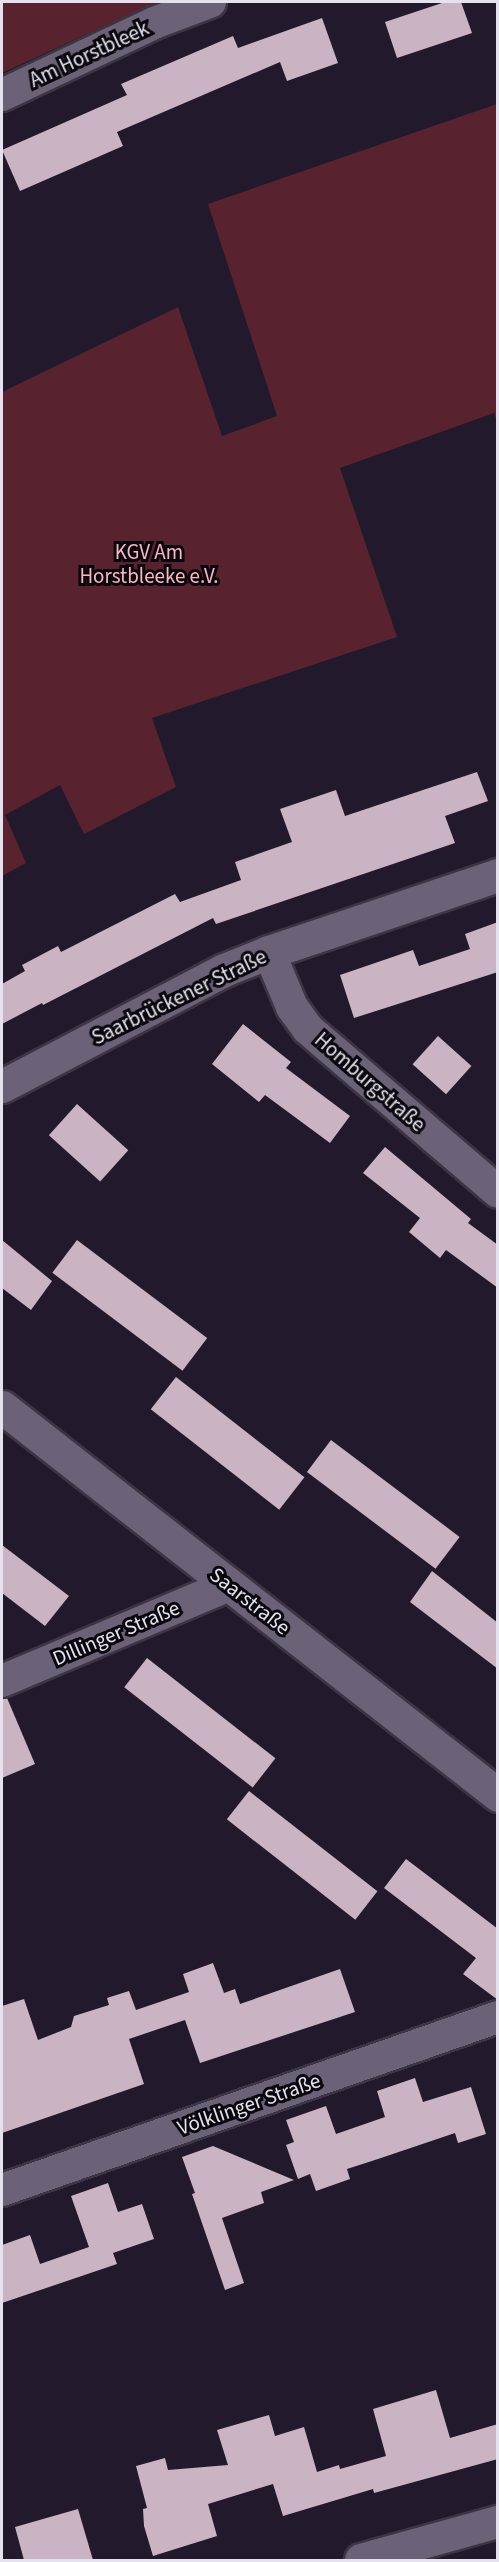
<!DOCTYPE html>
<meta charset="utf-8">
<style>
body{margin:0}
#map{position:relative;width:499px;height:2562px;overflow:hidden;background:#221a2c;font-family:"Source Sans 3",sans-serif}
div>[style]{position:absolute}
.green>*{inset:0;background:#58232e}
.building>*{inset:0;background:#cab3c3;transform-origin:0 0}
.roads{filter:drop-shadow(2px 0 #3c3544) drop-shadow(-2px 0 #3c3544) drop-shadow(0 2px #3c3544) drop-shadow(0 -2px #3c3544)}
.street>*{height:32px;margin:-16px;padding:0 16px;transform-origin:16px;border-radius:16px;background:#6b6277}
.secondary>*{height:33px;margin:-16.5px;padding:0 16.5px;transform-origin:16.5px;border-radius:16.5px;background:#6b6277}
span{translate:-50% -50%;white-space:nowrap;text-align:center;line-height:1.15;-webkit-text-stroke:6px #0a070e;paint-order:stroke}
.street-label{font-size:21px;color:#e6e1ee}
.park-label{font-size:21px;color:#fab7c1}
.frame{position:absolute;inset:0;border:3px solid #e6e1ee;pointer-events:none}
</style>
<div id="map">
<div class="green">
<div style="clip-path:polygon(2px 2px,157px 2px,2px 73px)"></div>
<div style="clip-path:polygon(497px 104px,497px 421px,494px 413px,340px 468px,397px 637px,152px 718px,176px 787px,84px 834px,60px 785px,5px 815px,26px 863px,2px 876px,2px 392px,178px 307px,222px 436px,277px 416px,208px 204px)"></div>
</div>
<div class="building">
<div style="clip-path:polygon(445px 2px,461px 2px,472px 33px,397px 58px,385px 22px)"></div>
<div style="clip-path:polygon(322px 18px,338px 63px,287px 81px,280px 62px,117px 132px,123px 146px,20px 191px,2px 150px,127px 95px,121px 84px,233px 36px,238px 48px)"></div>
<div style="clip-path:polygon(477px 772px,488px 801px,445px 816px,455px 843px,216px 924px,213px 918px,43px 1005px,42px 1003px,2px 1024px,2px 984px,25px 971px,22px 965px,58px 946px,61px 952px,175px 894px,180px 902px,241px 880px,235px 862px,292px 842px,280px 809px,336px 790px,345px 816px)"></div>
<div style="clip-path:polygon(498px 922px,498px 972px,354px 1018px,340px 975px,413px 950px,419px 966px,470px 949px,465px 934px)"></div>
<div style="clip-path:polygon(243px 1024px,291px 1062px,286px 1068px,350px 1116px,330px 1143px,265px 1095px,259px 1102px,212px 1064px)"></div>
<div style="left:438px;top:1036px;width:45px;height:38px;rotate:42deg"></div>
<div style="left:77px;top:1104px;width:69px;height:42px;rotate:42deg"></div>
<div style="clip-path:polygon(385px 1147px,471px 1219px,468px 1223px,498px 1245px,498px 1288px,446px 1250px,440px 1258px,409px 1232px,420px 1218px,363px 1173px)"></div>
<div style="clip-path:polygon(2px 1240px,52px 1281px,31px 1310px,2px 1288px)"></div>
<div style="left:77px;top:1240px;width:163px;height:41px;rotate:37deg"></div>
<div style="left:176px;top:1377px;width:163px;height:41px;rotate:38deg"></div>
<div style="left:331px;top:1440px;width:161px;height:40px;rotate:37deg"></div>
<div style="clip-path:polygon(2px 1545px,69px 1596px,45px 1626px,2px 1593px)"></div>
<div style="clip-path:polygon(432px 1571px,498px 1623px,498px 1669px,410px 1602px)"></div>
<div style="left:147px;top:1658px;width:163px;height:37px;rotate:38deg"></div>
<div style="clip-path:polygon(7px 1698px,35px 1764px,2px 1778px,2px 1699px)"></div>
<div style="left:249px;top:1791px;width:163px;height:36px;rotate:38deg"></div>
<div style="clip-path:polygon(406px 1859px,498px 1929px,498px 2000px,463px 1974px,476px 1958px,384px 1888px)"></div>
<div style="clip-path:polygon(213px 1963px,224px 1993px,235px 1989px,240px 2004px,340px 1969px,355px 2012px,200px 2063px,185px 2020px,129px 2039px,144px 2084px,2px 2133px,2px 2006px,24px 1999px,38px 2040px,71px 2027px,74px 2016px,109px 2005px,107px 1998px,129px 1991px,136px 2010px,189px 1992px,183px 1974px)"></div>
<div style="clip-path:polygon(415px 2078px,423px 2102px,471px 2087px,486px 2134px,458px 2143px,455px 2133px,378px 2159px,347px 2169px,350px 2179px,316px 2191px,310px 2174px,298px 2179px,286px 2145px,294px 2142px,286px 2120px,326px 2106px,336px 2134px,385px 2117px,377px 2091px)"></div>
<div style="clip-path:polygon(213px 2146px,294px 2180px,261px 2192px,264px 2203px,222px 2218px,244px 2283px,225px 2290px,192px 2194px,195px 2193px,182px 2157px)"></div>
<div style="clip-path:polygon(108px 2183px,118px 2212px,142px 2204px,154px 2239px,113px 2253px,117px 2264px,2px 2303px,2px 2245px,30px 2235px,40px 2264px,89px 2247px,71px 2196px)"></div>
<div style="clip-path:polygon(436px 2390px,450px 2438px,498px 2424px,498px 2459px,374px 2493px,373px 2489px,283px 2516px,273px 2484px,208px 2504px,217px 2536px,153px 2556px,144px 2526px,143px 2509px,147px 2508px,136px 2466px,165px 2458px,168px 2470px,228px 2465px,217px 2430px,269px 2415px,275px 2436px,304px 2427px,317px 2472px,339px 2465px,340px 2469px,386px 2456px,373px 2409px)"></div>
<div style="clip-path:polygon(78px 2509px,93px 2560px,24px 2560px,15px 2527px)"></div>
</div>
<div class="roads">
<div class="street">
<div style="left:2px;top:95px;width:168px;rotate:-25.3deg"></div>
<div style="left:154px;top:23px;width:60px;rotate:-20.6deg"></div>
<div style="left:269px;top:952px;width:60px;rotate:67.3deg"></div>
<div style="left:292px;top:1007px;width:27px;rotate:54deg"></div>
<div style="left:308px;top:1029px;width:250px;rotate:40.6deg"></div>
<div style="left:2px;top:1681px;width:246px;rotate:-22.9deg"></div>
<div style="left:2px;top:2190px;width:525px;rotate:-19.23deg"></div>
<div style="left:361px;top:2560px;width:142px;rotate:-15.5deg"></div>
</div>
<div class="secondary">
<div style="left:2px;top:1086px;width:250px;rotate:-27.6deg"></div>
<div style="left:224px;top:970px;width:48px;rotate:-21.8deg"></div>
<div style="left:269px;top:952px;width:242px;rotate:-18.6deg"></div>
<div style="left:2px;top:1407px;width:630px;rotate:38.03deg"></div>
</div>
</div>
<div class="street-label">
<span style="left:89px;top:54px;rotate:-25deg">Am Horstbleek</span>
<span style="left:179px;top:997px;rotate:-26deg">Saarbrückener Straße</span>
<span style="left:370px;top:1082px;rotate:41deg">Homburgstraße</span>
<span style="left:250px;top:1601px;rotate:38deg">Saarstraße</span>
<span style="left:116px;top:1633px;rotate:-23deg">Dillinger Straße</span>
<span style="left:249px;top:2104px;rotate:-19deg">Völklinger Straße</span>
</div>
<div class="park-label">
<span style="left:149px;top:564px">KGV Am<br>Horstbleeke e.V.</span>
</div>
<div class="frame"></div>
</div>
